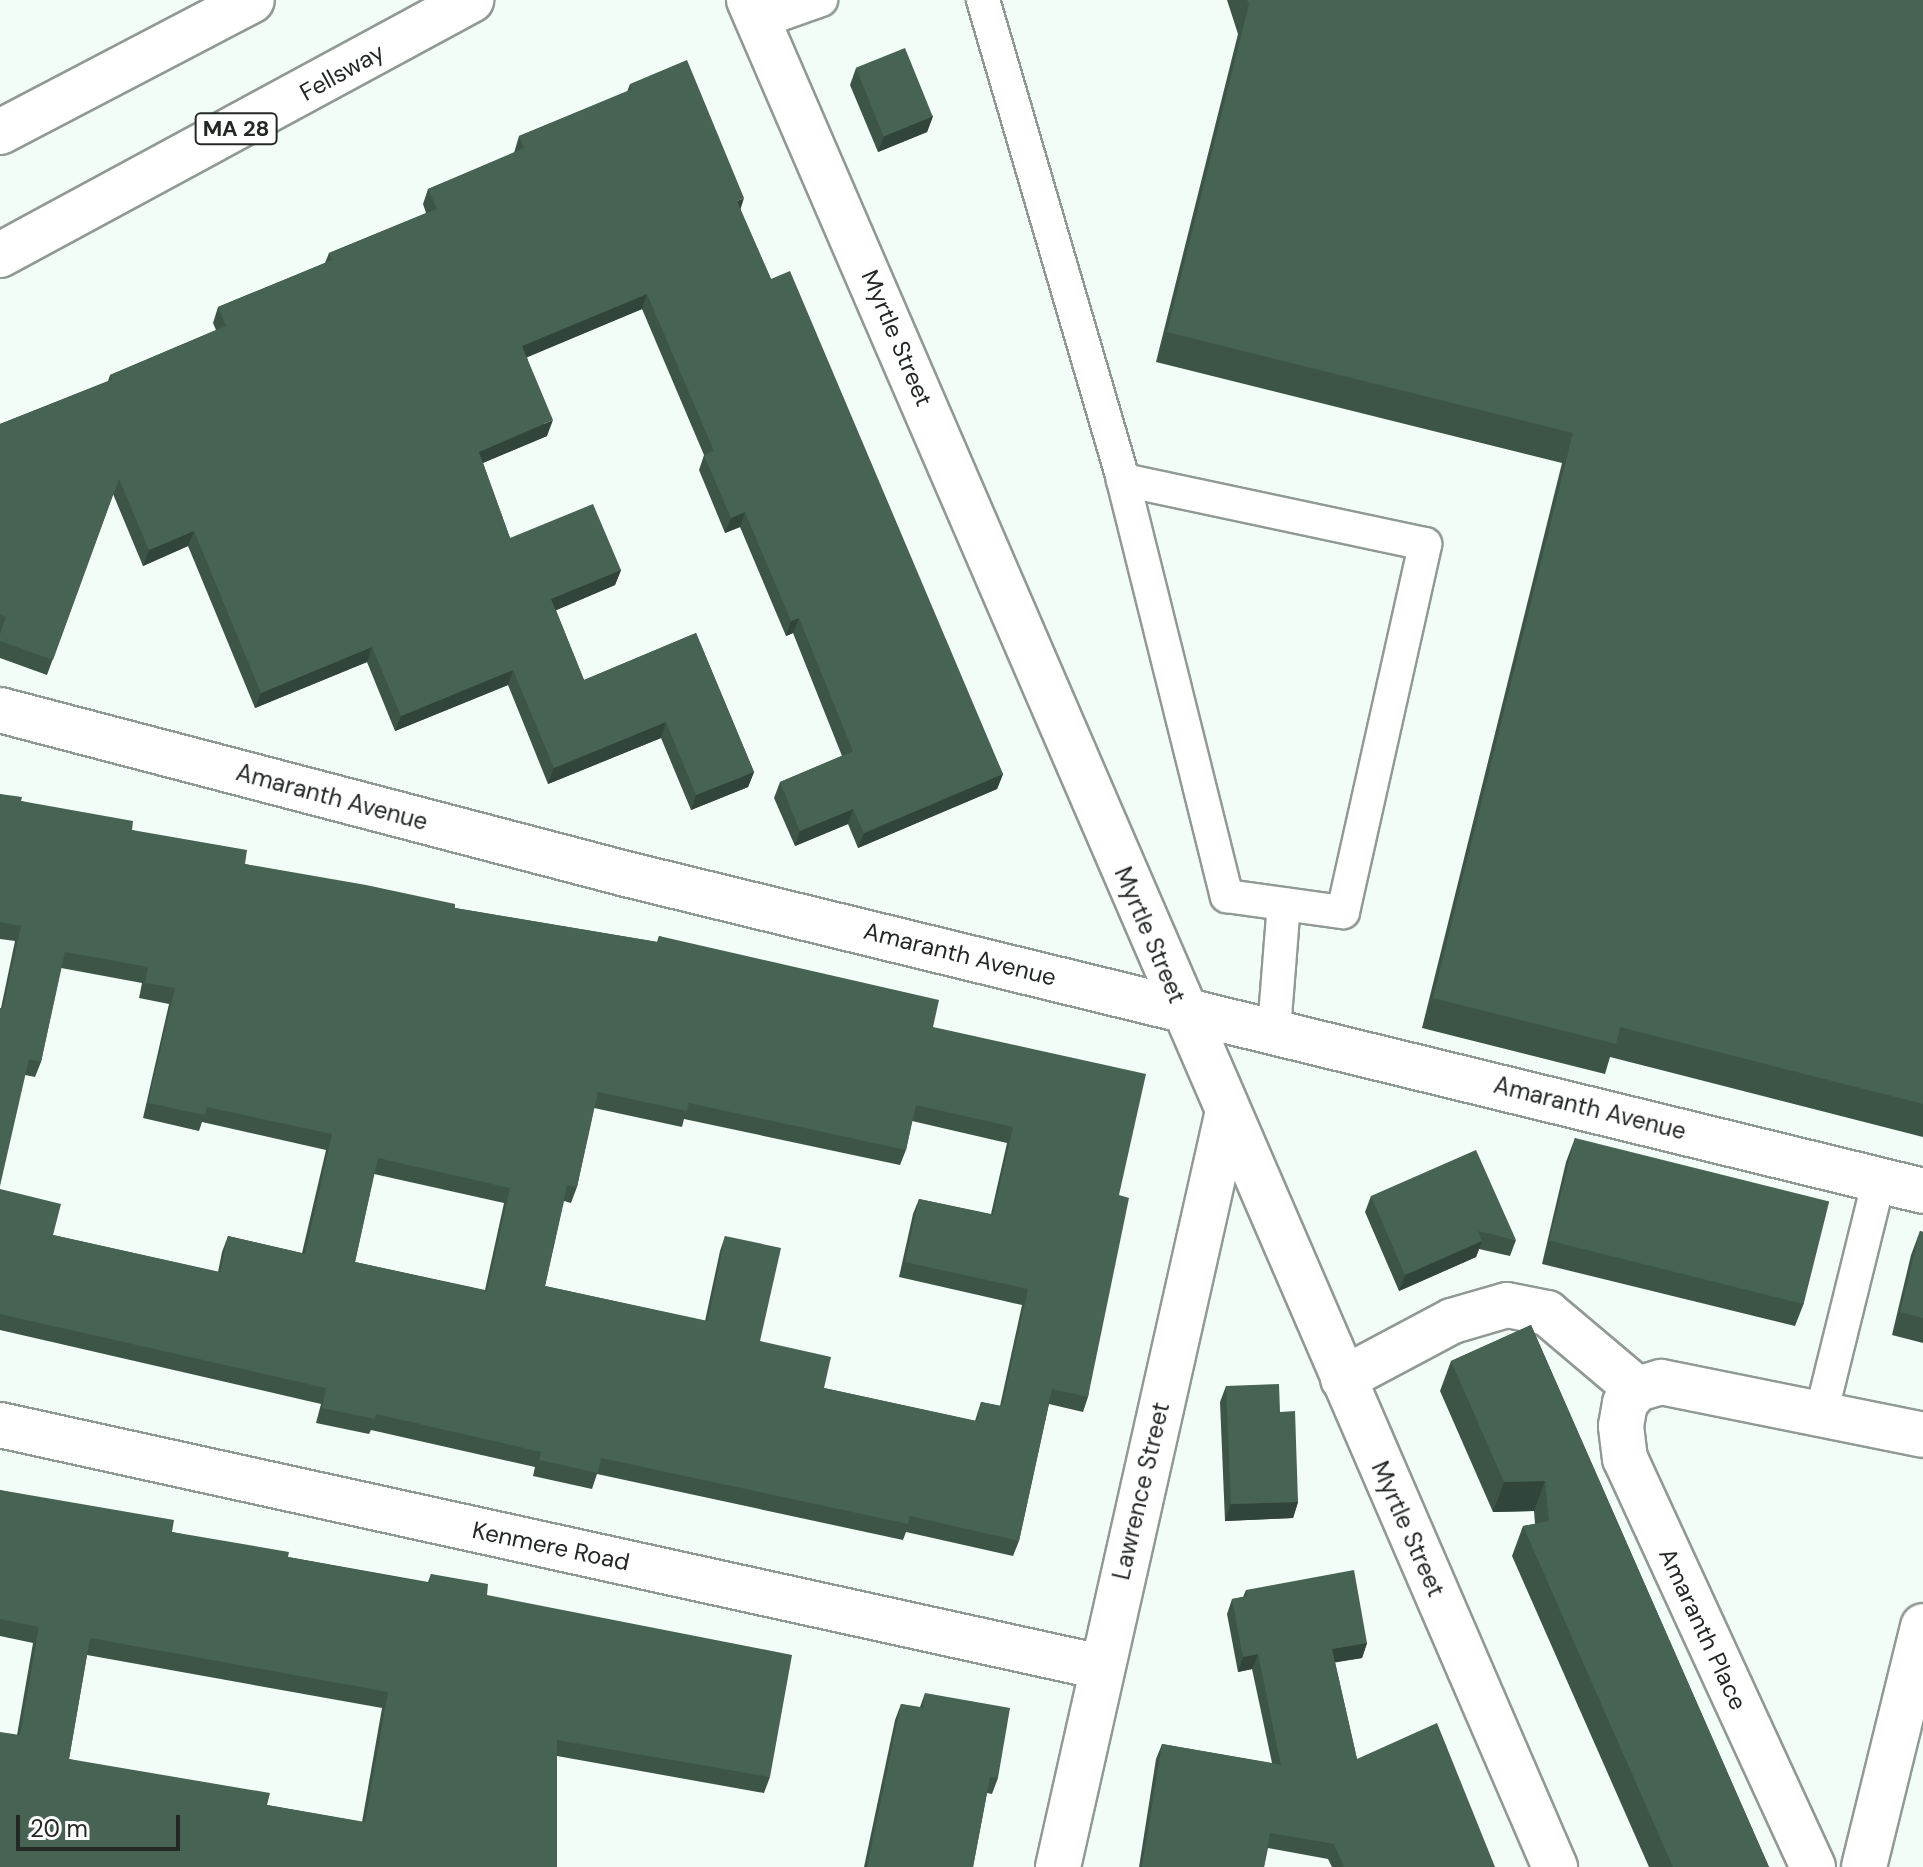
<!DOCTYPE html>
<style>
body{margin:0}
#map{position:relative;width:1923px;height:1867px;overflow:hidden;background:#f2fdf7;font-family:"DM Sans",sans-serif}
div>[style]{position:absolute}
.roads{filter:drop-shadow(2px 0 #909a94) drop-shadow(-2px 0 #909a94) drop-shadow(0 2px #909a94) drop-shadow(0 -2px #909a94)}
.service>*{height:32px;margin:-16px;padding:0 16px;transform-origin:16px;border-radius:16px;background:#fff}
.minor>*{height:44px;margin:-22px;padding:0 22px;transform-origin:22px;border-radius:22px;background:#fff}
.tertiary>*{height:44px;margin:-22px;padding:0 22px;transform-origin:22px;border-radius:22px;background:#fff}
.primary>*{height:44px;margin:-22px;padding:0 22px;transform-origin:22px;border-radius:22px;background:#fff}
.wall>*{inset:0;background:#3d5547}
.shaded-wall>*{inset:0;background:#32453a}
.building>*{inset:0;background:#476353;transform-origin:0 0}
span{translate:-50% -50%;white-space:nowrap;text-align:center;line-height:1.15;-webkit-text-stroke:8px #fff;paint-order:stroke}
.shield-label span{padding:2px 6px;background:#fff;border:2px solid;border-radius:6px;-webkit-text-stroke-width:0}
.shield-label{font-size:22px;color:#242825;font-weight:700}
.street-label{font-size:24px;color:#242825}
.scale{position:absolute;left:16px;top:1815px;width:164px;height:36px;box-sizing:border-box;border:4px solid #242825;border-top:0;padding-left:10px;font-size:24px;line-height:28px;white-space:nowrap;color:#242825;-webkit-text-stroke:6px #fff;paint-order:stroke}
</style>
<div id="map">
<div class="roads">
<div class="service">
<div style="left:983px;top:0;width:500px;rotate:73.7deg"></div>
<div style="left:1123px;top:480px;width:429px;rotate:76deg"></div>
<div style="left:1227px;top:896px;width:117px;rotate:7.9deg"></div>
<div style="left:1343px;top:912px;width:377px;rotate:-77.4deg"></div>
<div style="left:1425px;top:544px;width:309px;rotate:-168deg"></div>
<div style="left:759px;top:22px;width:66px;rotate:-19.5deg"></div>
<div style="left:1274px;top:1030px;width:126px;rotate:-85.5deg"></div>
<div style="left:1821px;top:1414px;width:241px;rotate:-76.1deg"></div>
</div>
<div class="minor">
<div style="left:0;top:710px;width:647px;rotate:14.68deg"></div>
<div style="left:626px;top:874px;width:1335px;rotate:13.73deg"></div>
<div style="left:1343px;top:1379px;width:123px;rotate:-28deg"></div>
<div style="left:1452px;top:1321px;width:57px;rotate:-16.2deg"></div>
<div style="left:1507px;top:1305px;width:41px;rotate:11.3deg"></div>
<div style="left:1547px;top:1313px;width:118px;rotate:40.2deg"></div>
<div style="left:0;top:1425px;width:1127px;rotate:12.4deg"></div>
<div style="left:1058px;top:1867px;width:771px;rotate:-77.33deg"></div>
<div style="left:1813px;top:1867px;width:449px;rotate:-114.7deg"></div>
<div style="left:1625px;top:1459px;width:33px;rotate:-97deg"></div>
<div style="left:1621px;top:1426px;width:23px;rotate:-80deg"></div>
<div style="left:1625px;top:1403px;width:18px;rotate:-49deg"></div>
<div style="left:1637px;top:1389px;width:25px;rotate:-16deg"></div>
<div style="left:1661px;top:1382px;width:267px;rotate:11.4deg"></div>
<div style="left:1864px;top:1867px;width:248px;rotate:-76.2deg"></div>
</div>
<div class="tertiary">
<div style="left:749px;top:0;width:2034px;rotate:66.65deg"></div>
</div>
<div class="primary">
<div style="left:0;top:132px;width:284px;rotate:-27.6deg"></div>
<div style="left:0;top:255px;width:536px;rotate:-28.43deg"></div>
</div>
</div>
<div class="wall">
<div style="clip-path:polygon(1227px 0,1923px 0,1923px 1137px,1610px 1057px,1605px 1074px,1422px 1028px,1562px 463px,1156px 362px,1238px 34px)"></div>
<div style="clip-path:polygon(856px 68px,933px 116px,927px 132px,878px 152px,850px 85px)"></div>
<div style="clip-path:polygon(630px 84px,740px 209px,771px 279px,1003px 774px,997px 789px,858px 848px,848px 824px,795px 846px,774px 798px,780px 782px,842px 756px,793px 633px,786px 636px,740px 527px,725px 533px,699px 470px,704px 455px,642px 309px,527px 357px,547px 436px,483px 463px,510px 538px,621px 570px,615px 585px,556px 610px,584px 680px,696px 633px,754px 772px,748px 787px,691px 810px,661px 738px,548px 784px,508px 685px,395px 731px,367px 662px,255px 708px,188px 546px,143px 566px,113px 494px,47px 675px,0 658px,0 424px,108px 381px,110px 375px,216px 330px,213px 323px,218px 307px,325px 263px,329px 253px,426px 213px,423px 204px,428px 189px,514px 153px,519px 136px,627px 92px)"></div>
<div style="clip-path:polygon(evenodd,0 794px,21px 801px,132px 830px,245px 864px,455px 908px,657px 942px,659px 936px,933px 1027px,1119px 1195px,1088px 1397px,1083px 1412px,1049px 1404px,1019px 1541px,1013px 1556px,906px 1532px,903px 1540px,597px 1474px,592px 1489px,533px 1476px,535px 1467px,371px 1430px,369px 1434px,316px 1423px,321px 1404px,0 1330px,0 1189px,53px 1235px,218px 1272px,222px 1252px,228px 1236px,302px 1253px,326px 1150px,202px 1122px,199px 1131px,143px 1118px,169px 1004px,139px 998px,142px 983px,61px 968px,41px 1062px,35px 1077px,25px 1075px,1px 1008px,15px 941px,0 939px,0 794px,594px 1108px,682px 1127px,684px 1119px,900px 1165px,906px 1150px,912px 1121px,1007px 1143px,991px 1214px,919px 1199px,913px 1214px,899px 1277px,1022px 1305px,1000px 1406px,981px 1402px,975px 1421px,824px 1388px,760px 1341px,725px 1236px,720px 1251px,705px 1321px,545px 1286px,564px 1201px,571px 1203px,577px 1187px,594px 1108px,0 794px,374px 1174px,504px 1203px,485px 1290px,355px 1262px,374px 1174px)"></div>
<div style="clip-path:polygon(1575px 1138px,1804px 1303px,1795px 1326px,1542px 1264px,1566px 1162px)"></div>
<div style="clip-path:polygon(1371px 1196px,1516px 1240px,1510px 1256px,1479px 1249px,1476px 1257px,1399px 1291px,1365px 1212px)"></div>
<div style="clip-path:polygon(1920px 1231px,1923px 1232px,1923px 1343px,1892px 1335px,1911px 1255px)"></div>
<div style="clip-path:polygon(1531px 1325px,1769px 1867px,1649px 1867px,1512px 1556px,1523px 1526px,1535px 1524px,1534px 1511px,1493px 1512px,1440px 1391px,1451px 1361px)"></div>
<div style="clip-path:polygon(1226px 1386px,1280px 1412px,1298px 1502px,1293px 1518px,1225px 1521px,1220px 1402px)"></div>
<div style="clip-path:polygon(evenodd,0 1490px,172px 1532px,288px 1557px,428px 1582px,431px 1574px,487px 1595px,770px 1777px,764px 1793px,557px 1756px,557px 1867px,0 1867px,17px 1735px,33px 1643px,0 1636px,0 1490px,87px 1655px,382px 1708px,362px 1822px,267px 1805px,69px 1759px,87px 1655px)"></div>
<div style="clip-path:polygon(1246px 1590px,1367px 1643px,1362px 1658px,1335px 1662px,1357px 1759px,1495px 1867px,1332px 1867px,1328px 1859px,1268px 1848px,1264px 1867px,1139px 1867px,1156px 1759px,1162px 1744px,1272px 1763px,1252px 1669px,1238px 1672px,1227px 1614px,1232px 1599px,1243px 1597px)"></div>
<div style="clip-path:polygon(925px 1693px,998px 1778px,992px 1794px,987px 1793px,973px 1867px,864px 1867px,895px 1720px,901px 1704px,920px 1707px)"></div>
</div>
<div class="shaded-wall">
<div style="clip-path:polygon(933px 116px,927px 132px,878px 152px,884px 136px)"></div>
<div style="clip-path:polygon(744px 198px,739px 214px,737px 201px)"></div>
<div style="clip-path:polygon(647px 294px,642px 309px,516px 362px,522px 346px)"></div>
<div style="clip-path:polygon(553px 420px,547px 436px,473px 467px,479px 452px)"></div>
<div style="clip-path:polygon(745px 512px,740px 527px,725px 533px,731px 518px)"></div>
<div style="clip-path:polygon(194px 531px,188px 546px,143px 566px,149px 550px)"></div>
<div style="clip-path:polygon(621px 570px,615px 585px,545px 615px,551px 599px)"></div>
<div style="clip-path:polygon(799px 618px,793px 633px,786px 636px,791px 621px)"></div>
<div style="clip-path:polygon(372px 647px,367px 662px,255px 708px,261px 693px)"></div>
<div style="clip-path:polygon(513px 670px,508px 685px,395px 731px,401px 716px)"></div>
<div style="clip-path:polygon(666px 722px,661px 738px,548px 784px,554px 768px)"></div>
<div style="clip-path:polygon(754px 772px,748px 787px,691px 810px,696px 795px)"></div>
<div style="clip-path:polygon(1003px 774px,997px 789px,858px 848px,864px 833px)"></div>
<div style="clip-path:polygon(853px 809px,848px 824px,795px 846px,800px 831px)"></div>
<div style="clip-path:polygon(1482px 1241px,1476px 1257px,1399px 1291px,1405px 1275px)"></div>
<div style="clip-path:polygon(1545px 1481px,1534px 1511px,1493px 1512px,1504px 1482px)"></div>
<div style="clip-path:polygon(1298px 1502px,1293px 1518px,1225px 1521px,1231px 1504px)"></div>
<div style="clip-path:polygon(1367px 1643px,1362px 1658px,1326px 1664px,1332px 1649px)"></div>
<div style="clip-path:polygon(1258px 1654px,1252px 1669px,1238px 1672px,1243px 1657px)"></div>
</div>
<div class="building">
<div style="clip-path:polygon(1247px 0,1923px 0,1923px 1104px,1620px 1027px,1616px 1044px,1433px 998px,1573px 433px,1167px 332px,1249px 4px)"></div>
<div style="left:905px;top:48px;width:74px;height:53px;rotate:68deg"></div>
<div style="clip-path:polygon(687px 60px,744px 198px,737px 201px,771px 279px,790px 271px,1003px 774px,864px 833px,853px 809px,800px 831px,780px 782px,853px 751px,799px 618px,791px 621px,745px 512px,731px 518px,704px 455px,714px 451px,647px 294px,522px 346px,553px 420px,479px 452px,510px 538px,593px 504px,621px 570px,551px 599px,584px 680px,696px 633px,754px 772px,696px 795px,666px 722px,554px 768px,513px 670px,401px 716px,372px 647px,261px 693px,194px 531px,149px 550px,119px 479px,53px 660px,0 641px,0 634px,6px 617px,0 615px,0 424px,112px 380px,110px 375px,226px 326px,218px 307px,332px 260px,329px 253px,437px 209px,428px 189px,524px 148px,519px 136px,632px 89px,630px 84px)"></div>
<div style="clip-path:polygon(evenodd,0 794px,22px 797px,21px 801px,133px 821px,132px 830px,247px 850px,245px 864px,366px 885px,455px 904px,455px 908px,658px 942px,659px 936px,939px 1000px,933px 1027px,1146px 1074px,1119px 1195px,1129px 1198px,1088px 1397px,1052px 1389px,1019px 1541px,910px 1516px,908px 1524px,601px 1458px,598px 1473px,539px 1460px,541px 1452px,376px 1414px,375px 1419px,322px 1408px,326px 1388px,0 1314px,0 1189px,61px 1204px,53px 1235px,220px 1272px,228px 1236px,305px 1254px,332px 1134px,207px 1107px,205px 1115px,148px 1103px,175px 988px,145px 983px,148px 967px,65px 952px,41px 1062px,29px 1059px,0 1186px,0 1008px,3px 1008px,21px 926px,0 922px,0 794px,598px 1092px,687px 1111px,689px 1103px,906px 1150px,916px 1105px,1013px 1127px,993px 1215px,919px 1199px,905px 1262px,1028px 1289px,1002px 1406px,981px 1402px,977px 1421px,824px 1388px,831px 1357px,760px 1341px,781px 1248px,725px 1236px,708px 1321px,545px 1286px,567px 1185px,577px 1187px,598px 1092px,0 794px,378px 1158px,510px 1188px,487px 1291px,355px 1262px,378px 1158px)"></div>
<div style="left:1575px;top:1138px;width:262px;height:106px;rotate:14deg"></div>
<div style="clip-path:polygon(1476px 1150px,1516px 1240px,1478px 1231px,1482px 1241px,1405px 1275px,1371px 1196px)"></div>
<div style="clip-path:polygon(1920px 1231px,1923px 1232px,1923px 1318px,1900px 1312px)"></div>
<div style="clip-path:polygon(1531px 1325px,1769px 1867px,1673px 1867px,1523px 1526px,1549px 1521px,1545px 1481px,1504px 1482px,1451px 1361px)"></div>
<div style="clip-path:polygon(1279px 1384px,1280px 1412px,1295px 1411px,1298px 1502px,1231px 1504px,1226px 1386px)"></div>
<div style="clip-path:polygon(evenodd,0 1490px,174px 1520px,172px 1532px,289px 1552px,288px 1557px,429px 1583px,431px 1574px,488px 1584px,487px 1595px,792px 1655px,770px 1777px,557px 1740px,557px 1867px,0 1867px,0 1732px,20px 1735px,39px 1627px,0 1619px,0 1490px,90px 1638px,388px 1692px,365px 1822px,267px 1805px,270px 1793px,69px 1759px,90px 1638px)"></div>
<div style="clip-path:polygon(1354px 1570px,1367px 1643px,1332px 1649px,1357px 1759px,1437px 1723px,1495px 1867px,1344px 1867px,1334px 1844px,1270px 1833px,1264px 1867px,1142px 1867px,1162px 1744px,1281px 1765px,1258px 1654px,1243px 1657px,1232px 1599px,1247px 1596px,1246px 1590px)"></div>
<div style="clip-path:polygon(925px 1693px,1010px 1708px,998px 1778px,990px 1777px,973px 1867px,867px 1867px,901px 1704px,923px 1708px)"></div>
</div>
<div class="shield-label">
<span style="left:236px;top:129px">MA 28</span>
</div>
<div class="street-label">
<span style="left:342px;top:72px;rotate:-29deg">Fellsway</span>
<span style="left:897px;top:338px;rotate:67deg">Myrtle Street</span>
<span style="left:332px;top:797px;rotate:15deg">Amaranth Avenue</span>
<span style="left:1150px;top:935px;rotate:67deg">Myrtle Street</span>
<span style="left:960px;top:954px;rotate:14deg">Amaranth Avenue</span>
<span style="left:1590px;top:1108px;rotate:14deg">Amaranth Avenue</span>
<span style="left:1141px;top:1491px;rotate:-77deg">Lawrence Street</span>
<span style="left:1408px;top:1529px;rotate:66deg">Myrtle Street</span>
<span style="left:551px;top:1546px;rotate:12deg">Kenmere Road</span>
<span style="left:1703px;top:1629px;rotate:65deg">Amaranth Place</span>
</div>
<div class="scale">20 m</div>
</div>
